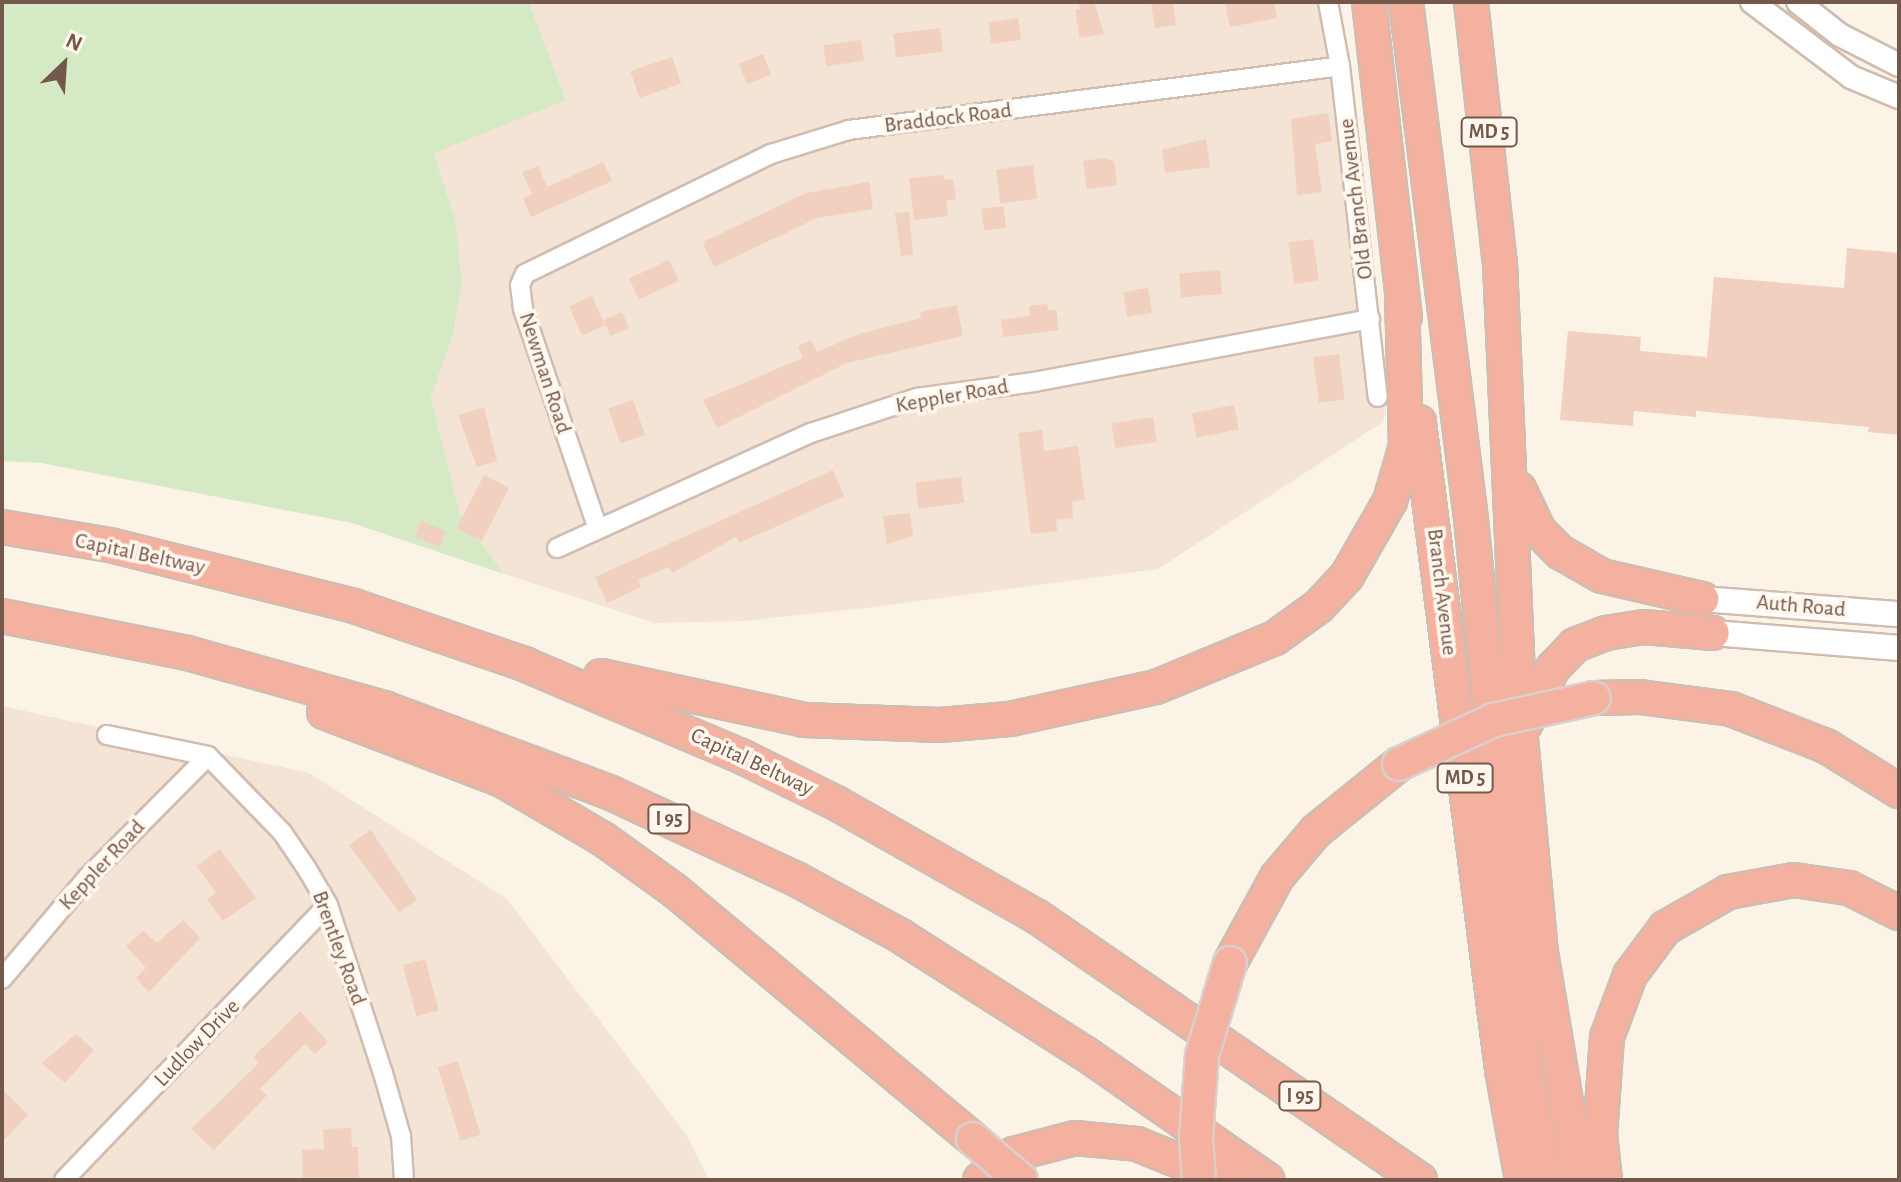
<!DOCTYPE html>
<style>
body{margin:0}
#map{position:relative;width:1901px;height:1182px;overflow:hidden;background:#fcf3e7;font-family:"Alegreya Sans",sans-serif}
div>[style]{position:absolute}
.residential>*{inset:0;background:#f3e4d5}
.green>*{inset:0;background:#d6e9c5}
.building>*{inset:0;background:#f1d0bf;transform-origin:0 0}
.roads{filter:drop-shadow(2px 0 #d0bcb0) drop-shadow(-2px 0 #d0bcb0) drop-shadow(0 2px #d0bcb0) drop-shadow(0 -2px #d0bcb0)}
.minor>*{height:18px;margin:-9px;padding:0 9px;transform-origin:9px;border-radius:9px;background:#fff}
.tertiary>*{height:22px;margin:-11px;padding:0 11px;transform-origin:11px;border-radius:11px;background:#fff}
.secondary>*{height:24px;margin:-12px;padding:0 12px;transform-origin:12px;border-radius:12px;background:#fff}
.motorway>*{height:32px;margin:-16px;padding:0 16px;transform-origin:16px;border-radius:16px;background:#f4b1a0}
.bridges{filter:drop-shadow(2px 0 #d8d0cd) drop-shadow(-2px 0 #d8d0cd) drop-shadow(0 2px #d8d0cd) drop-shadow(0 -2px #d8d0cd)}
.motorway-bridge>*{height:32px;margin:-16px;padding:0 16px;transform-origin:16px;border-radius:16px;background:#f4b1a0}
span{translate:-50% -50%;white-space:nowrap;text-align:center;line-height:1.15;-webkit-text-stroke:7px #fff7ed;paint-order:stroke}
.shield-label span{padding:2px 6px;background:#fff7ed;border:2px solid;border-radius:6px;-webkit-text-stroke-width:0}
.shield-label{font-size:20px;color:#75584c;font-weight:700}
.street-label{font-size:22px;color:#75584c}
.frame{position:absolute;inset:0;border:4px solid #75584c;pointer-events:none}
.north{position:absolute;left:24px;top:24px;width:80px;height:80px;-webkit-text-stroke:6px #fff7ed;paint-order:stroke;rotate:25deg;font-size:22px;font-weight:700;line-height:32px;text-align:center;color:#75584c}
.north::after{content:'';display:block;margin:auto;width:28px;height:36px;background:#75584c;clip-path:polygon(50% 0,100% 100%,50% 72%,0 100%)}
</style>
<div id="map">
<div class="residential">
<div style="clip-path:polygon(529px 2px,1323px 2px,1386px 411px,1383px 422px,1158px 569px,874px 607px,744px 621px,655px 623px,504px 574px,460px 514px,431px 396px,453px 335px,455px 219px,434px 152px,566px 99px)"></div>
<div style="clip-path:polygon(2px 706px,309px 773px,507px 899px,686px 1134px,709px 1180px,2px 1180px)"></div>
</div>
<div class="green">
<div style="clip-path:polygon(2px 2px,529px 2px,566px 100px,434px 153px,455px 219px,462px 283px,453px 335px,431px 397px,460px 514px,504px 574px,352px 523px,41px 463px,2px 461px)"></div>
</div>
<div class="building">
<div style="clip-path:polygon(1094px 2px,1104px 34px,1080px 38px,1075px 10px,1080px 9px,1079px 4px)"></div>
<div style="clip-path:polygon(1151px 2px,1173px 2px,1176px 25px,1155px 28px)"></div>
<div style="clip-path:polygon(1225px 2px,1274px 2px,1277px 18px,1230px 27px)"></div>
<div style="left:1018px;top:18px;width:22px;height:30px;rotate:82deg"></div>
<div style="left:940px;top:28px;width:24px;height:47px;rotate:83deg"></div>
<div style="left:861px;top:40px;width:21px;height:38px;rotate:82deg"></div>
<div style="left:763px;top:54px;width:22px;height:26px;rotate:68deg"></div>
<div style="left:672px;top:57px;width:28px;height:44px;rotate:71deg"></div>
<div style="clip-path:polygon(1328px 113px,1332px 141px,1315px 144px,1322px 192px,1297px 195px,1291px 119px)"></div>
<div style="clip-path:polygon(1206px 139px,1210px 167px,1165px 173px,1162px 150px)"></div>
<div style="clip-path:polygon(1103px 158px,1114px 161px,1117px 185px,1087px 189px,1083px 161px)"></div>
<div style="clip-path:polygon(603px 162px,612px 181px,531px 217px,523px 198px,532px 194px,522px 172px,538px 166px,547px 187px)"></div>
<div style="left:1033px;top:165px;width:34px;height:37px;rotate:83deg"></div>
<div style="clip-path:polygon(943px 175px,944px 180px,953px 179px,956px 199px,946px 201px,948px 216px,914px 220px,909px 178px)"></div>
<div style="clip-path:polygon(869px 182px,873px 209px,817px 218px,714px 267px,704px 246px,705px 241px,806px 193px)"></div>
<div style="left:1003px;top:206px;width:22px;height:22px;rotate:82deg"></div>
<div style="clip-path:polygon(909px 212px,913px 255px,901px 256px,895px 213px)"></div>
<div style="left:1313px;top:239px;width:42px;height:25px;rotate:82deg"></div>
<div style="clip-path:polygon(1847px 248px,1899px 253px,1899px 435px,1868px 432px,1869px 427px,1696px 411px,1696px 417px,1634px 411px,1633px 426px,1560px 420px,1568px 331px,1641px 337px,1640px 351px,1707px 357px,1714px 277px,1844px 288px)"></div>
<div style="left:669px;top:260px;width:23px;height:44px;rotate:65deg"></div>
<div style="left:1220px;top:270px;width:24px;height:41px;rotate:85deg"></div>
<div style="left:1148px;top:288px;width:25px;height:25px;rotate:81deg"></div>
<div style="left:592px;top:296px;width:32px;height:25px;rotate:66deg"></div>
<div style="clip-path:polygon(1047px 304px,1048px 310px,1056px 310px,1059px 330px,1003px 337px,1001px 320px,1030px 316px,1029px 306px)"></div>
<div style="clip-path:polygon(957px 305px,963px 336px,847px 363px,717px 428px,703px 400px,803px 358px,798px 346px,811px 340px,817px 352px,859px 334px,921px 318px,920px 312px)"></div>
<div style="left:622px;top:312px;width:17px;height:20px;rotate:66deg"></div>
<div style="left:1339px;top:354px;width:46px;height:26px;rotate:83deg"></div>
<div style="left:633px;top:400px;width:37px;height:26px;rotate:71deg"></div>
<div style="left:1234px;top:405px;width:25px;height:43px;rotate:79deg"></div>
<div style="clip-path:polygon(484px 407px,497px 461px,477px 467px,458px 415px)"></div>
<div style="left:1153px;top:417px;width:25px;height:42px;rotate:81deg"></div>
<div style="clip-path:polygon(1042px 430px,1044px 451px,1078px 446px,1085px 500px,1072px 502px,1073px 518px,1056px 520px,1057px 531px,1031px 534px,1018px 433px)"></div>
<div style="clip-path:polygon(833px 470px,844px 496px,739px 543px,736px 537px,672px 573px,669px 567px,638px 580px,641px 587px,607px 603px,595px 577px)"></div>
<div style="left:484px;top:475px;width:28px;height:60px;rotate:27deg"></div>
<div style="left:961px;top:477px;width:26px;height:46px;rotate:83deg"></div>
<div style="clip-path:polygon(910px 513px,913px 536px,887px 544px,883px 516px)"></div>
<div style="left:421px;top:521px;width:27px;height:17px;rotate:22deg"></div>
<div style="clip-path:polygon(371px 830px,417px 900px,399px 912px,349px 845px)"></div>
<div style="clip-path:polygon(220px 849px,256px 898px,223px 921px,207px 899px,216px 893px,197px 866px)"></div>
<div style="clip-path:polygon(183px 920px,200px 938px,149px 992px,136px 978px,146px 968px,126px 946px,143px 931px,157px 943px)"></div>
<div style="left:425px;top:959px;width:53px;height:23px;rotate:75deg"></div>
<div style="clip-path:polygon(300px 1011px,328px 1042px,315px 1054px,305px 1044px,260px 1089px,267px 1095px,214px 1150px,191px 1129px,259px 1063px,253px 1057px)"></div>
<div style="clip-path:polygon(76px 1034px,94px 1050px,65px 1083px,42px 1063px)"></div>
<div style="left:458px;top:1061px;width:77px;height:21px;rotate:73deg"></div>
<div style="clip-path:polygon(2px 1089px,28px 1115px,2px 1142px)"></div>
<div style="clip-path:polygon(351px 1128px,352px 1147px,358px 1147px,359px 1180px,303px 1180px,302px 1150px,324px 1149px,323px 1129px)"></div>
</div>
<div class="roads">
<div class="minor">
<div style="left:1328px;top:2px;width:65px;rotate:79.4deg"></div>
<div style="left:1340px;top:66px;width:333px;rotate:83.5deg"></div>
<div style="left:598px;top:529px;width:232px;rotate:-108.8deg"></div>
<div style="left:523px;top:309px;width:24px;rotate:-97deg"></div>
<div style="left:520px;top:285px;width:12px;rotate:-66deg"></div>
<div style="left:525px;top:274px;width:274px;rotate:-26deg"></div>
<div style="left:771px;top:154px;width:82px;rotate:-17.1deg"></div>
<div style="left:849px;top:130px;width:495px;rotate:-7.4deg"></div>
<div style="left:557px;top:548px;width:279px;rotate:-24.4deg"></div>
<div style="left:811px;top:433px;width:112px;rotate:-18.3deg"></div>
<div style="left:917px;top:398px;width:118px;rotate:-7.8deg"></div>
<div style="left:1034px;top:382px;width:342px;rotate:-10.6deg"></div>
<div style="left:107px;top:735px;width:103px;rotate:11.7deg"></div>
<div style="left:208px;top:756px;width:106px;rotate:45.8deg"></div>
<div style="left:282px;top:832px;width:45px;rotate:56deg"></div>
<div style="left:307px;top:869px;width:42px;rotate:59.7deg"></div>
<div style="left:328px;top:905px;width:177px;rotate:71.9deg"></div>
<div style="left:383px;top:1073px;width:66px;rotate:74.1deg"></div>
<div style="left:401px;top:1136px;width:44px;rotate:86.1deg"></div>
<div style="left:2px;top:979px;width:133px;rotate:-49.9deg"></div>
<div style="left:88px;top:877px;width:170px;rotate:-45.2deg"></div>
<div style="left:64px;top:1180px;width:381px;rotate:-46.2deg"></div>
</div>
<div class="tertiary">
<div style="left:1752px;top:2px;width:124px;rotate:37.1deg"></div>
<div style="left:1851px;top:77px;width:52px;rotate:22.6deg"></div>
<div style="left:1798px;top:2px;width:53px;rotate:38.2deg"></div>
<div style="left:1840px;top:35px;width:66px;rotate:27deg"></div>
</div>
<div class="secondary">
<div style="left:1702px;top:599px;width:198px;rotate:4.4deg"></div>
<div style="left:1713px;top:633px;width:187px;rotate:4.6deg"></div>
</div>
<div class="motorway">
<div style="left:1369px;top:2px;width:317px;rotate:83.5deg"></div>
<div style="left:1406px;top:2px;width:521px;rotate:82.83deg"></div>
<div style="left:1471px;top:519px;width:554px;rotate:84.3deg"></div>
<div style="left:1526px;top:1070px;width:112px;rotate:79.2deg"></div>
<div style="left:1471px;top:2px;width:263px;rotate:83.7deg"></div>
<div style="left:1500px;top:263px;width:475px;rotate:87.5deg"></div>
<div style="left:1521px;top:738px;width:215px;rotate:84.7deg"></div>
<div style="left:1541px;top:952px;width:231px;rotate:80.5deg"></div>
<div style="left:1419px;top:422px;width:653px;rotate:82.7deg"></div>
<div style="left:1502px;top:1070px;width:112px;rotate:79.7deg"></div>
<div style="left:1519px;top:489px;width:47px;rotate:64.5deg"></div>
<div style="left:1539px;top:531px;width:30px;rotate:45deg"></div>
<div style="left:1560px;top:552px;width:48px;rotate:29.7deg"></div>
<div style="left:1602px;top:576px;width:103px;rotate:13deg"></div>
<div style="left:2px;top:527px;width:109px;rotate:9.5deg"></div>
<div style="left:110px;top:545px;width:252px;rotate:14deg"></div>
<div style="left:354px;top:606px;width:180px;rotate:18.8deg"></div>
<div style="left:524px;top:664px;width:236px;rotate:23deg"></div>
<div style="left:741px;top:756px;width:106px;rotate:26.3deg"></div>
<div style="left:836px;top:803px;width:230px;rotate:29.5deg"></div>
<div style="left:1036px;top:916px;width:466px;rotate:34.5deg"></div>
<div style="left:2px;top:616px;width:189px;rotate:11.3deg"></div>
<div style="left:187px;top:653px;width:205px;rotate:15.6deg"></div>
<div style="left:384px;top:708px;width:242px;rotate:20.5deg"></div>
<div style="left:611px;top:793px;width:204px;rotate:24.9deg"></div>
<div style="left:796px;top:879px;width:117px;rotate:28.5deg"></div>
<div style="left:899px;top:935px;width:222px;rotate:32.5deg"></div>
<div style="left:1086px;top:1054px;width:221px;rotate:34.8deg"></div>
<div style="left:601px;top:676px;width:208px;rotate:12.2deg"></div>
<div style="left:804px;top:720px;width:136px;rotate:2.1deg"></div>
<div style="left:940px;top:725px;width:70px;rotate:-4.9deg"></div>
<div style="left:1010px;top:719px;width:149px;rotate:-12.4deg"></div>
<div style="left:1156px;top:687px;width:129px;rotate:-22.4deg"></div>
<div style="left:1275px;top:638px;width:54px;rotate:-36deg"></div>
<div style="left:1319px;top:606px;width:41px;rotate:-47deg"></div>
<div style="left:1347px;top:576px;width:86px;rotate:-60.2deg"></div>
<div style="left:1390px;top:501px;width:57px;rotate:-73.8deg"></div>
<div style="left:1406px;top:446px;width:149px;rotate:-91.5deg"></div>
<div style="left:1594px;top:698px;width:46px;rotate:-1.2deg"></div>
<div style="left:1640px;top:697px;width:92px;rotate:7.5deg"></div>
<div style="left:1731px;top:709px;width:102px;rotate:21.3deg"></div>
<div style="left:1826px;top:746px;width:86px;rotate:31.7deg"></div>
<div style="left:324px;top:712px;width:191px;rotate:20.9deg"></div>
<div style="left:502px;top:780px;width:117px;rotate:30.3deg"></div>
<div style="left:603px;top:839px;width:87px;rotate:35.7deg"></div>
<div style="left:674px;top:890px;width:389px;rotate:39.8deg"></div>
<div style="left:1526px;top:723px;width:61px;rotate:-63.9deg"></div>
<div style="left:1553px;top:668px;width:32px;rotate:-46deg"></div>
<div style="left:1575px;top:645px;width:33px;rotate:-21deg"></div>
<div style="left:1606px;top:633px;width:38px;rotate:-9deg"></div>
<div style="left:1644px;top:627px;width:69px;rotate:5deg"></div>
<div style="left:1230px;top:963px;width:98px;rotate:-61.3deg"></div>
<div style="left:1277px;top:877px;width:60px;rotate:-49.7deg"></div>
<div style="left:1316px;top:831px;width:107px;rotate:-38.9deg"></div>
<div style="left:980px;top:1180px;width:43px;rotate:-37.4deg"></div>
<div style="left:1014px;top:1154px;width:63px;rotate:-14.7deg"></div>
<div style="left:1075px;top:1138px;width:62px;rotate:5.5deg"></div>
<div style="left:1137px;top:1144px;width:95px;rotate:22.2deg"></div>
<div style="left:1605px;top:1180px;width:45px;rotate:-96.3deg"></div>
<div style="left:1600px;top:1135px;width:98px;rotate:-85.9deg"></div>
<div style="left:1607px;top:1037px;width:66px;rotate:-69.6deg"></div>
<div style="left:1630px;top:975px;width:59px;rotate:-53.3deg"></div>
<div style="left:1665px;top:928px;width:73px;rotate:-29.7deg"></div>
<div style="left:1728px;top:892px;width:67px;rotate:-10.3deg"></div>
<div style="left:1794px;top:880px;width:56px;rotate:8.3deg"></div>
<div style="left:1849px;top:888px;width:56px;rotate:26.6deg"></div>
</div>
</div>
<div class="bridges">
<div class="motorway-bridge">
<div style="left:1399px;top:764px;width:105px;rotate:-24.9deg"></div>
<div style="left:1494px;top:720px;width:102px;rotate:-12.4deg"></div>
<div style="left:973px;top:1139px;width:63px;rotate:40.5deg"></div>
<div style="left:1199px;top:1180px;width:42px;rotate:-94.1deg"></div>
<div style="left:1196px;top:1138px;width:83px;rotate:-85.9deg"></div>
<div style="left:1202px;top:1055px;width:96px;rotate:-73.1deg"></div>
</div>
</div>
<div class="shield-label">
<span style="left:1489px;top:132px">MD 5</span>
<span style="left:1465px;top:778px">MD 5</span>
<span style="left:669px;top:819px">I 95</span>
<span style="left:1300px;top:1096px">I 95</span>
</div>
<div class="street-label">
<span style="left:948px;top:118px;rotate:-7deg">Braddock Road</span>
<span style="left:1356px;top:199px;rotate:-97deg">Old Branch Avenue</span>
<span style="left:545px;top:373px;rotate:72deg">Newman Road</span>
<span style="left:952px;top:396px;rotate:-10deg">Keppler Road</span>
<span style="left:140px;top:554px;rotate:12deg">Capital Beltway</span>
<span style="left:1442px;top:592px;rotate:83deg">Branch Avenue</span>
<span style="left:1801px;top:606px;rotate:5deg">Auth Road</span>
<span style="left:752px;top:762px;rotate:25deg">Capital Beltway</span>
<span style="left:102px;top:865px;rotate:-47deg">Keppler Road</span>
<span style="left:339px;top:948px;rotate:70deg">Brentley Road</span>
<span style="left:197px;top:1043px;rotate:-46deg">Ludlow Drive</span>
</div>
<div class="frame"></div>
<div class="north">N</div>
</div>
